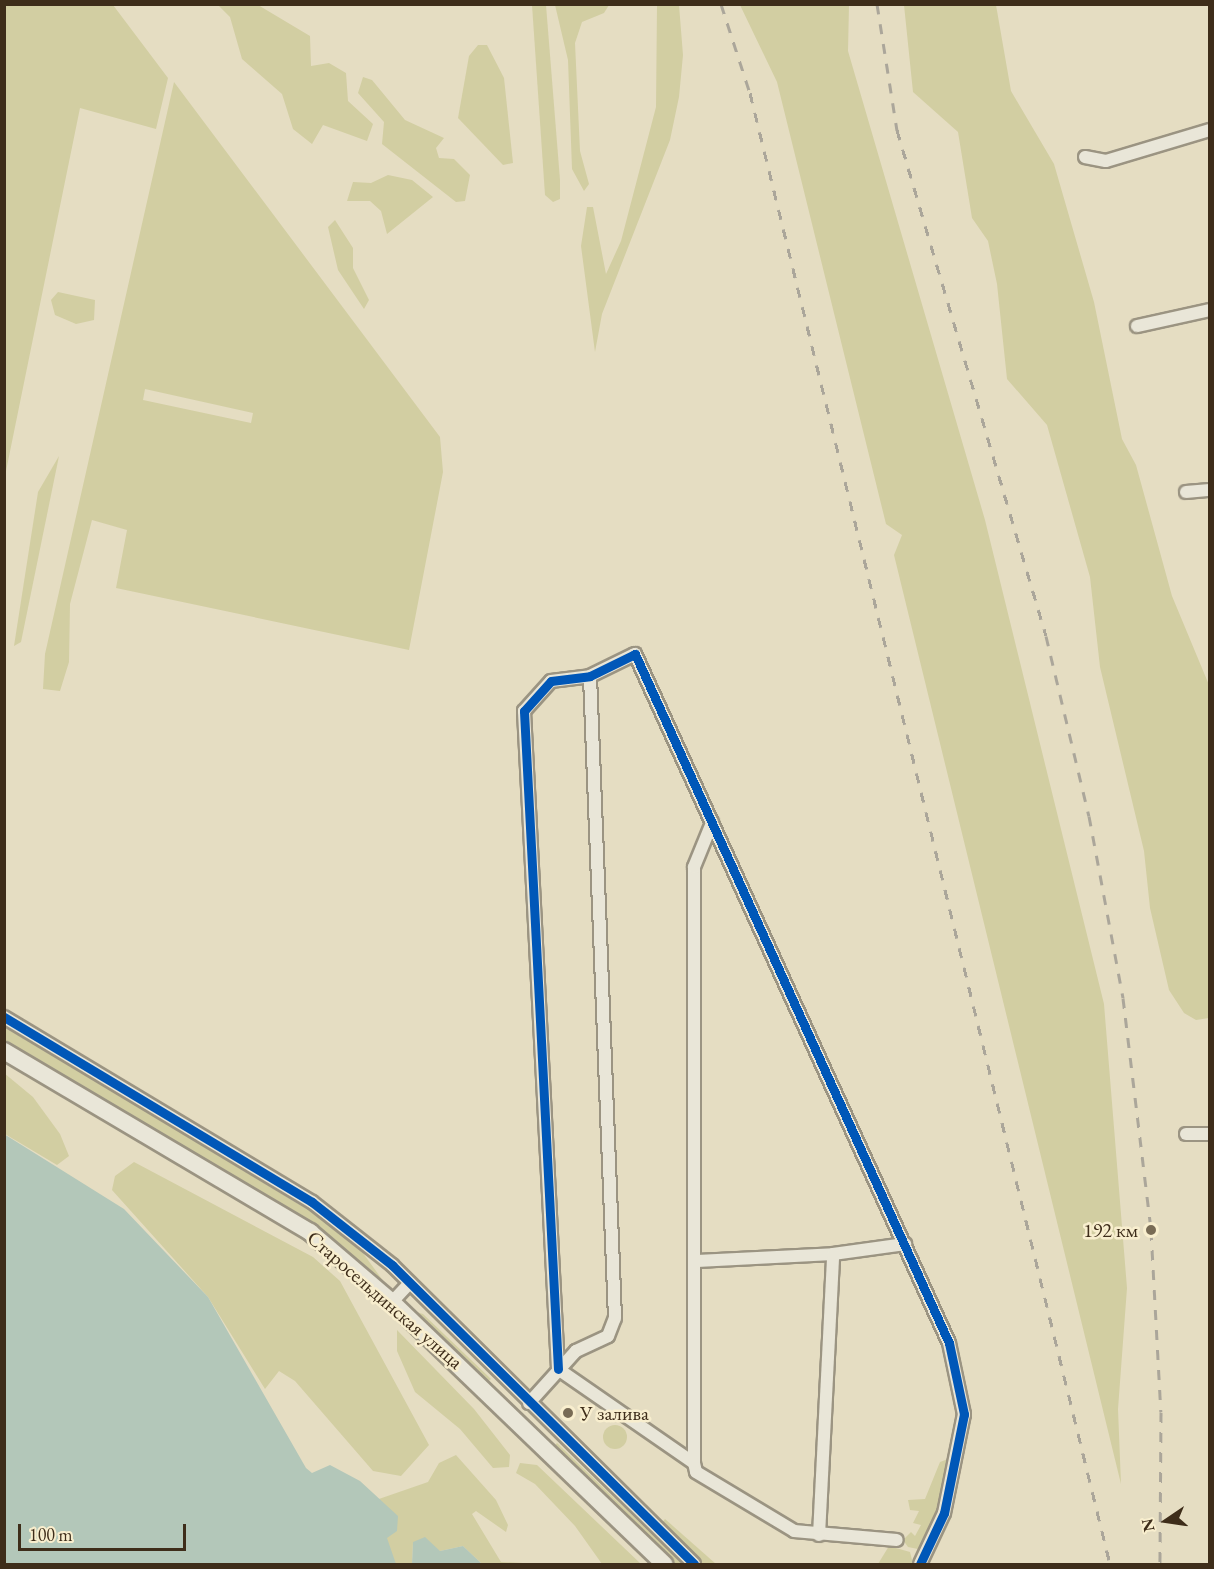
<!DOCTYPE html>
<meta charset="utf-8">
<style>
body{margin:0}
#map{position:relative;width:1214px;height:1569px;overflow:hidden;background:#e5ddc2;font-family:"EB Garamond",serif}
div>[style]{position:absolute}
.green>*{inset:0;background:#d2cea2;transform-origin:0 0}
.round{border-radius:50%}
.water>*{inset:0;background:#b3c7b9}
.roads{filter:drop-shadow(2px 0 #9b9482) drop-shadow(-2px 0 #9b9482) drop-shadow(0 2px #9b9482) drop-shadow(0 -2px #9b9482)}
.minor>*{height:12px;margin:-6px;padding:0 6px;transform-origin:6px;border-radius:6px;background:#e9e6d8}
.secondary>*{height:16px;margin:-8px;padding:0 8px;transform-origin:8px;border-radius:8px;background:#e9e6d8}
.rail>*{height:3px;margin-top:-1.5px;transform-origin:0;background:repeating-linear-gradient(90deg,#aba69a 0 10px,transparent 0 20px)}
.cycleway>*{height:9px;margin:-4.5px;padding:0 4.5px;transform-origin:4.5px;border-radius:4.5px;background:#0057b8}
.dots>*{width:16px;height:16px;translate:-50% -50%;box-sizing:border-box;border:3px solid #f8eece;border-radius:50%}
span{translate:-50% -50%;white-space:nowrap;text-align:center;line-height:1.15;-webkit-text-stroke:5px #f8eece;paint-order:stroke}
.poi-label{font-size:20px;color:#3e2d1a}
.right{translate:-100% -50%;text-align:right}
.left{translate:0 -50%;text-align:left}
.street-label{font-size:20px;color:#3e2d1a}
.frame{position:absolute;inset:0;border:6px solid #3e2d1a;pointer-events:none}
.north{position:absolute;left:1136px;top:1491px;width:60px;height:60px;-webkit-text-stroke:4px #f8eece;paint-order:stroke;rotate:257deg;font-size:16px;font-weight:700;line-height:24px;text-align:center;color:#3e2d1a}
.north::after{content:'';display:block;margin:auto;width:21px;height:27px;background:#3e2d1a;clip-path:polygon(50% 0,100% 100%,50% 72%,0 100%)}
.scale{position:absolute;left:18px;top:1524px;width:168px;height:27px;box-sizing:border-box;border:3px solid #3e2d1a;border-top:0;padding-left:8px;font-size:18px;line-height:21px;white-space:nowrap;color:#3e2d1a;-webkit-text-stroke:4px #f8eece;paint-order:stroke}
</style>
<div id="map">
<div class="green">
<div style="clip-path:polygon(5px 4px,113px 5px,168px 78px,156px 129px,80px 108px,5px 476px)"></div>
<div style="clip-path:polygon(218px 5px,258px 5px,310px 36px,311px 66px,329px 63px,346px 73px,348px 101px,373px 124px,367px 141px,323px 125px,312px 144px,293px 129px,282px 94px,242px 59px,230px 17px)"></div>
<div style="clip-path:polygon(532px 5px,546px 5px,560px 180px,560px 199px,553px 202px,545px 195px)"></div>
<div style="clip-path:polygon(555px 5px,609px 5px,604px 13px,582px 22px,575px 43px,580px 151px,589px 184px,584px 191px,572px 169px,568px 60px)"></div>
<div style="clip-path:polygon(657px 5px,679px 5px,683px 55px,679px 97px,670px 140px,602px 314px,595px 352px,581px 246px,587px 207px,593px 207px,606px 274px,621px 241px,656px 107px)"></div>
<div style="clip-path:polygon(740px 5px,849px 5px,848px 51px,985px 520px,1104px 1004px,1127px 1288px,1118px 1409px,1121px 1484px,894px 555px,902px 535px,886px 524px,777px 82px)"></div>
<div style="clip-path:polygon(904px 5px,996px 5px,1011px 91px,1054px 164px,1094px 302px,1122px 439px,1136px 465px,1172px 596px,1209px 685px,1209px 1018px,1196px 1020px,1184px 1013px,1169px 990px,1150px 908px,1144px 851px,1100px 667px,1090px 577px,1047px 425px,1007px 379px,997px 284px,988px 241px,972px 218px,958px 132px,913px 92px)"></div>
<div style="clip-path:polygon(478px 45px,487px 45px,504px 78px,513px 163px,503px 165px,458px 118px,469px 56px)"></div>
<div style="clip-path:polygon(363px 77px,372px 80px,405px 120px,444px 138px,436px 148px,439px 158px,454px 159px,470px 175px,465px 201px,456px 202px,382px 144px,384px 122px,358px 93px)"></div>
<div style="clip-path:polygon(evenodd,174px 82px,440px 437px,443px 472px,409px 650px,116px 588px,127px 530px,92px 520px,70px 604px,69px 662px,60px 691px,43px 689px,45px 654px,174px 82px,145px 389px,253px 413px,251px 423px,143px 400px,145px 389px)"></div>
<div style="clip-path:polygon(388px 175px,412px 180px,433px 197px,387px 234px,381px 211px,370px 201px,347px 201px,353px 182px,371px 183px)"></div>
<div style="clip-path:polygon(335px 220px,353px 248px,353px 268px,369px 300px,364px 309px,338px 270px,328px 227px)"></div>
<div style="clip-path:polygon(58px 292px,95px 300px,94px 320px,76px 324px,55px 315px,51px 300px)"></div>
<div style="clip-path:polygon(59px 456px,21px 642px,14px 646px,38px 492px)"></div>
<div style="clip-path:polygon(4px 1025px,333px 1225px,360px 1249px,384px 1282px,5px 1042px)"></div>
<div style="clip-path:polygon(4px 1073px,33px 1097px,60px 1134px,69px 1156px,57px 1165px,5px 1134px)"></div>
<div style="clip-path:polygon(134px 1162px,313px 1257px,340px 1281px,429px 1445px,401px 1476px,373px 1471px,295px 1381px,279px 1371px,265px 1389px,208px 1297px,112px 1190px,115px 1176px)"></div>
<div style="clip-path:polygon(413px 1311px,423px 1314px,491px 1379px,484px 1385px)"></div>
<div style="clip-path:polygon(397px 1330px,474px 1409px,510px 1455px,509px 1467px,493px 1468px,460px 1429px,415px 1392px,397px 1351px)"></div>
<div class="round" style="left:603px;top:1425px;width:24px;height:24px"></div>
<div style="left:557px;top:1443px;width:174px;height:10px;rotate:44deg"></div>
<div style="clip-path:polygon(456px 1455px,496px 1500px,508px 1525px,506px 1532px,476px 1511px,472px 1514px,501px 1562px,543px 1564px,482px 1564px,463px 1546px,440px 1551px,413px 1542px,412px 1564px,392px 1564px,376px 1500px,428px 1482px,439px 1463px)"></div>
<div style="clip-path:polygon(948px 1459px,952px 1462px,928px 1537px,918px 1549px,908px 1547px,903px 1540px,911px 1532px,915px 1536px,921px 1525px,913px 1523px,919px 1511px,910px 1510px,908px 1500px,925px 1499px,940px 1462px)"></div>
<div style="clip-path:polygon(520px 1463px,537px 1465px,641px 1564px,602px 1564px,575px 1526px,535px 1484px,516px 1473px)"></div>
<div style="clip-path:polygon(665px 1519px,716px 1564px,701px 1564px,669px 1534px,661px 1524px)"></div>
<div style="clip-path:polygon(889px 1546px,910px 1552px,913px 1564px,878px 1564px)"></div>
</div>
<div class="water">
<div style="clip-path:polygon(4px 1134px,124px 1209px,208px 1297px,306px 1468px,312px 1473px,330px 1465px,360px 1481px,398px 1516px,397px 1531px,387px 1538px,396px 1564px,5px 1564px)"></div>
<div style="clip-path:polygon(425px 1537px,440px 1551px,463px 1546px,482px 1564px,412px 1564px,413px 1542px)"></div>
</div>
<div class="roads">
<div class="minor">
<div style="left:1085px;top:157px;width:21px;rotate:11deg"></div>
<div style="left:1106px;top:161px;width:109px;rotate:-16.6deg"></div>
<div style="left:1137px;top:326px;width:75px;rotate:-12.4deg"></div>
<div style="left:1186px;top:492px;width:24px;rotate:-5deg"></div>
<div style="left:4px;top:1017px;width:359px;rotate:31deg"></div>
<div style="left:312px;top:1202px;width:102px;rotate:38.2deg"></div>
<div style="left:392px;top:1265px;width:425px;rotate:44.7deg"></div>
<div style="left:1186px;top:1134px;width:24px"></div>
<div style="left:697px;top:1261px;width:136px;rotate:-2.9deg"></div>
<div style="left:833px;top:1254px;width:73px;rotate:-7.9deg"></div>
<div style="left:392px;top:1302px;width:26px;rotate:-47deg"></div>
<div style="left:558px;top:1369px;width:659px;rotate:-92.96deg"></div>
<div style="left:524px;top:711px;width:40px;rotate:-48deg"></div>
<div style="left:551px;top:681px;width:39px;rotate:-7deg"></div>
<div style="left:590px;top:676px;width:50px;rotate:-26.1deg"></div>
<div style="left:635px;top:654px;width:757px;rotate:65.5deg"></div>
<div style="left:949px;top:1343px;width:73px;rotate:78.1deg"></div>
<div style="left:964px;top:1414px;width:101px;rotate:101.4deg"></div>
<div style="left:944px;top:1513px;width:56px;rotate:115.2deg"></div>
<div style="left:558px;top:1369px;width:165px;rotate:34.7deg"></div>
<div style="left:694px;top:1463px;width:596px;rotate:-90deg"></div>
<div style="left:694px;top:867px;width:48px;rotate:-67.8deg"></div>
<div style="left:529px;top:1403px;width:70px;rotate:-47.9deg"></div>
<div style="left:576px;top:1351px;width:35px;rotate:-25deg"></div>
<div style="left:608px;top:1336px;width:19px;rotate:-69deg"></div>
<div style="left:615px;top:1318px;width:642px;rotate:-92.23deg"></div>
<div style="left:694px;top:1463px;width:9px;rotate:77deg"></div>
<div style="left:696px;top:1472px;width:114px;rotate:31deg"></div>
<div style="left:794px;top:1531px;width:103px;rotate:5deg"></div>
<div style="left:819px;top:1535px;width:281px;rotate:-87.1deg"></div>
</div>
<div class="secondary">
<div style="left:4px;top:1051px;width:356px;rotate:30.6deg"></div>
<div style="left:310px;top:1232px;width:108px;rotate:40.5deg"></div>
<div style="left:392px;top:1302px;width:378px;rotate:43.9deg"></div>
</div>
</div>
<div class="rail">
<div style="left:721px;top:4px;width:94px;rotate:72deg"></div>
<div style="left:750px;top:93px;width:1514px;rotate:76.25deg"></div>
<div style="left:877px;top:4px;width:128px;rotate:81deg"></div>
<div style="left:897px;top:130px;width:527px;rotate:73.59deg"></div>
<div style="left:1046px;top:636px;width:185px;rotate:76.6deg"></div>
<div style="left:1089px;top:816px;width:185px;rotate:79.4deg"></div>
<div style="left:1123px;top:998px;width:234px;rotate:83.1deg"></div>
<div style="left:1151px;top:1230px;width:182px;rotate:86.9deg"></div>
<div style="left:1161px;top:1412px;width:152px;rotate:90.4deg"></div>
</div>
<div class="cycleway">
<div style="left:4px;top:1017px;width:359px;rotate:31deg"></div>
<div style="left:312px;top:1202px;width:102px;rotate:38.2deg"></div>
<div style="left:392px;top:1265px;width:425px;rotate:44.7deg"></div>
<div style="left:558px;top:1369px;width:659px;rotate:-92.96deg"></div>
<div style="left:524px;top:711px;width:40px;rotate:-48deg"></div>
<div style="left:551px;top:681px;width:39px;rotate:-7deg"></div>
<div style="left:590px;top:676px;width:50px;rotate:-26.1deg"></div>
<div style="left:635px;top:654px;width:757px;rotate:65.5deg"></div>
<div style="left:949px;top:1343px;width:73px;rotate:78.1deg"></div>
<div style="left:964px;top:1414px;width:101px;rotate:101.4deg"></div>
<div style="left:944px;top:1513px;width:56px;rotate:115.2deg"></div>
</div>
<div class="dots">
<div style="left:1151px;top:1230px;background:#786b55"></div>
<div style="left:568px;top:1413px;background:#786b55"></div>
</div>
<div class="poi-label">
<span class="right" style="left:1138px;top:1230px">192 км</span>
<span class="left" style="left:580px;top:1413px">У залива</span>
</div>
<div class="street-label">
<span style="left:385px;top:1300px;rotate:41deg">Старосельдинская улица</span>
</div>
<div class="frame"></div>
<div class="north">N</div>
<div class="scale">100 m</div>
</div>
